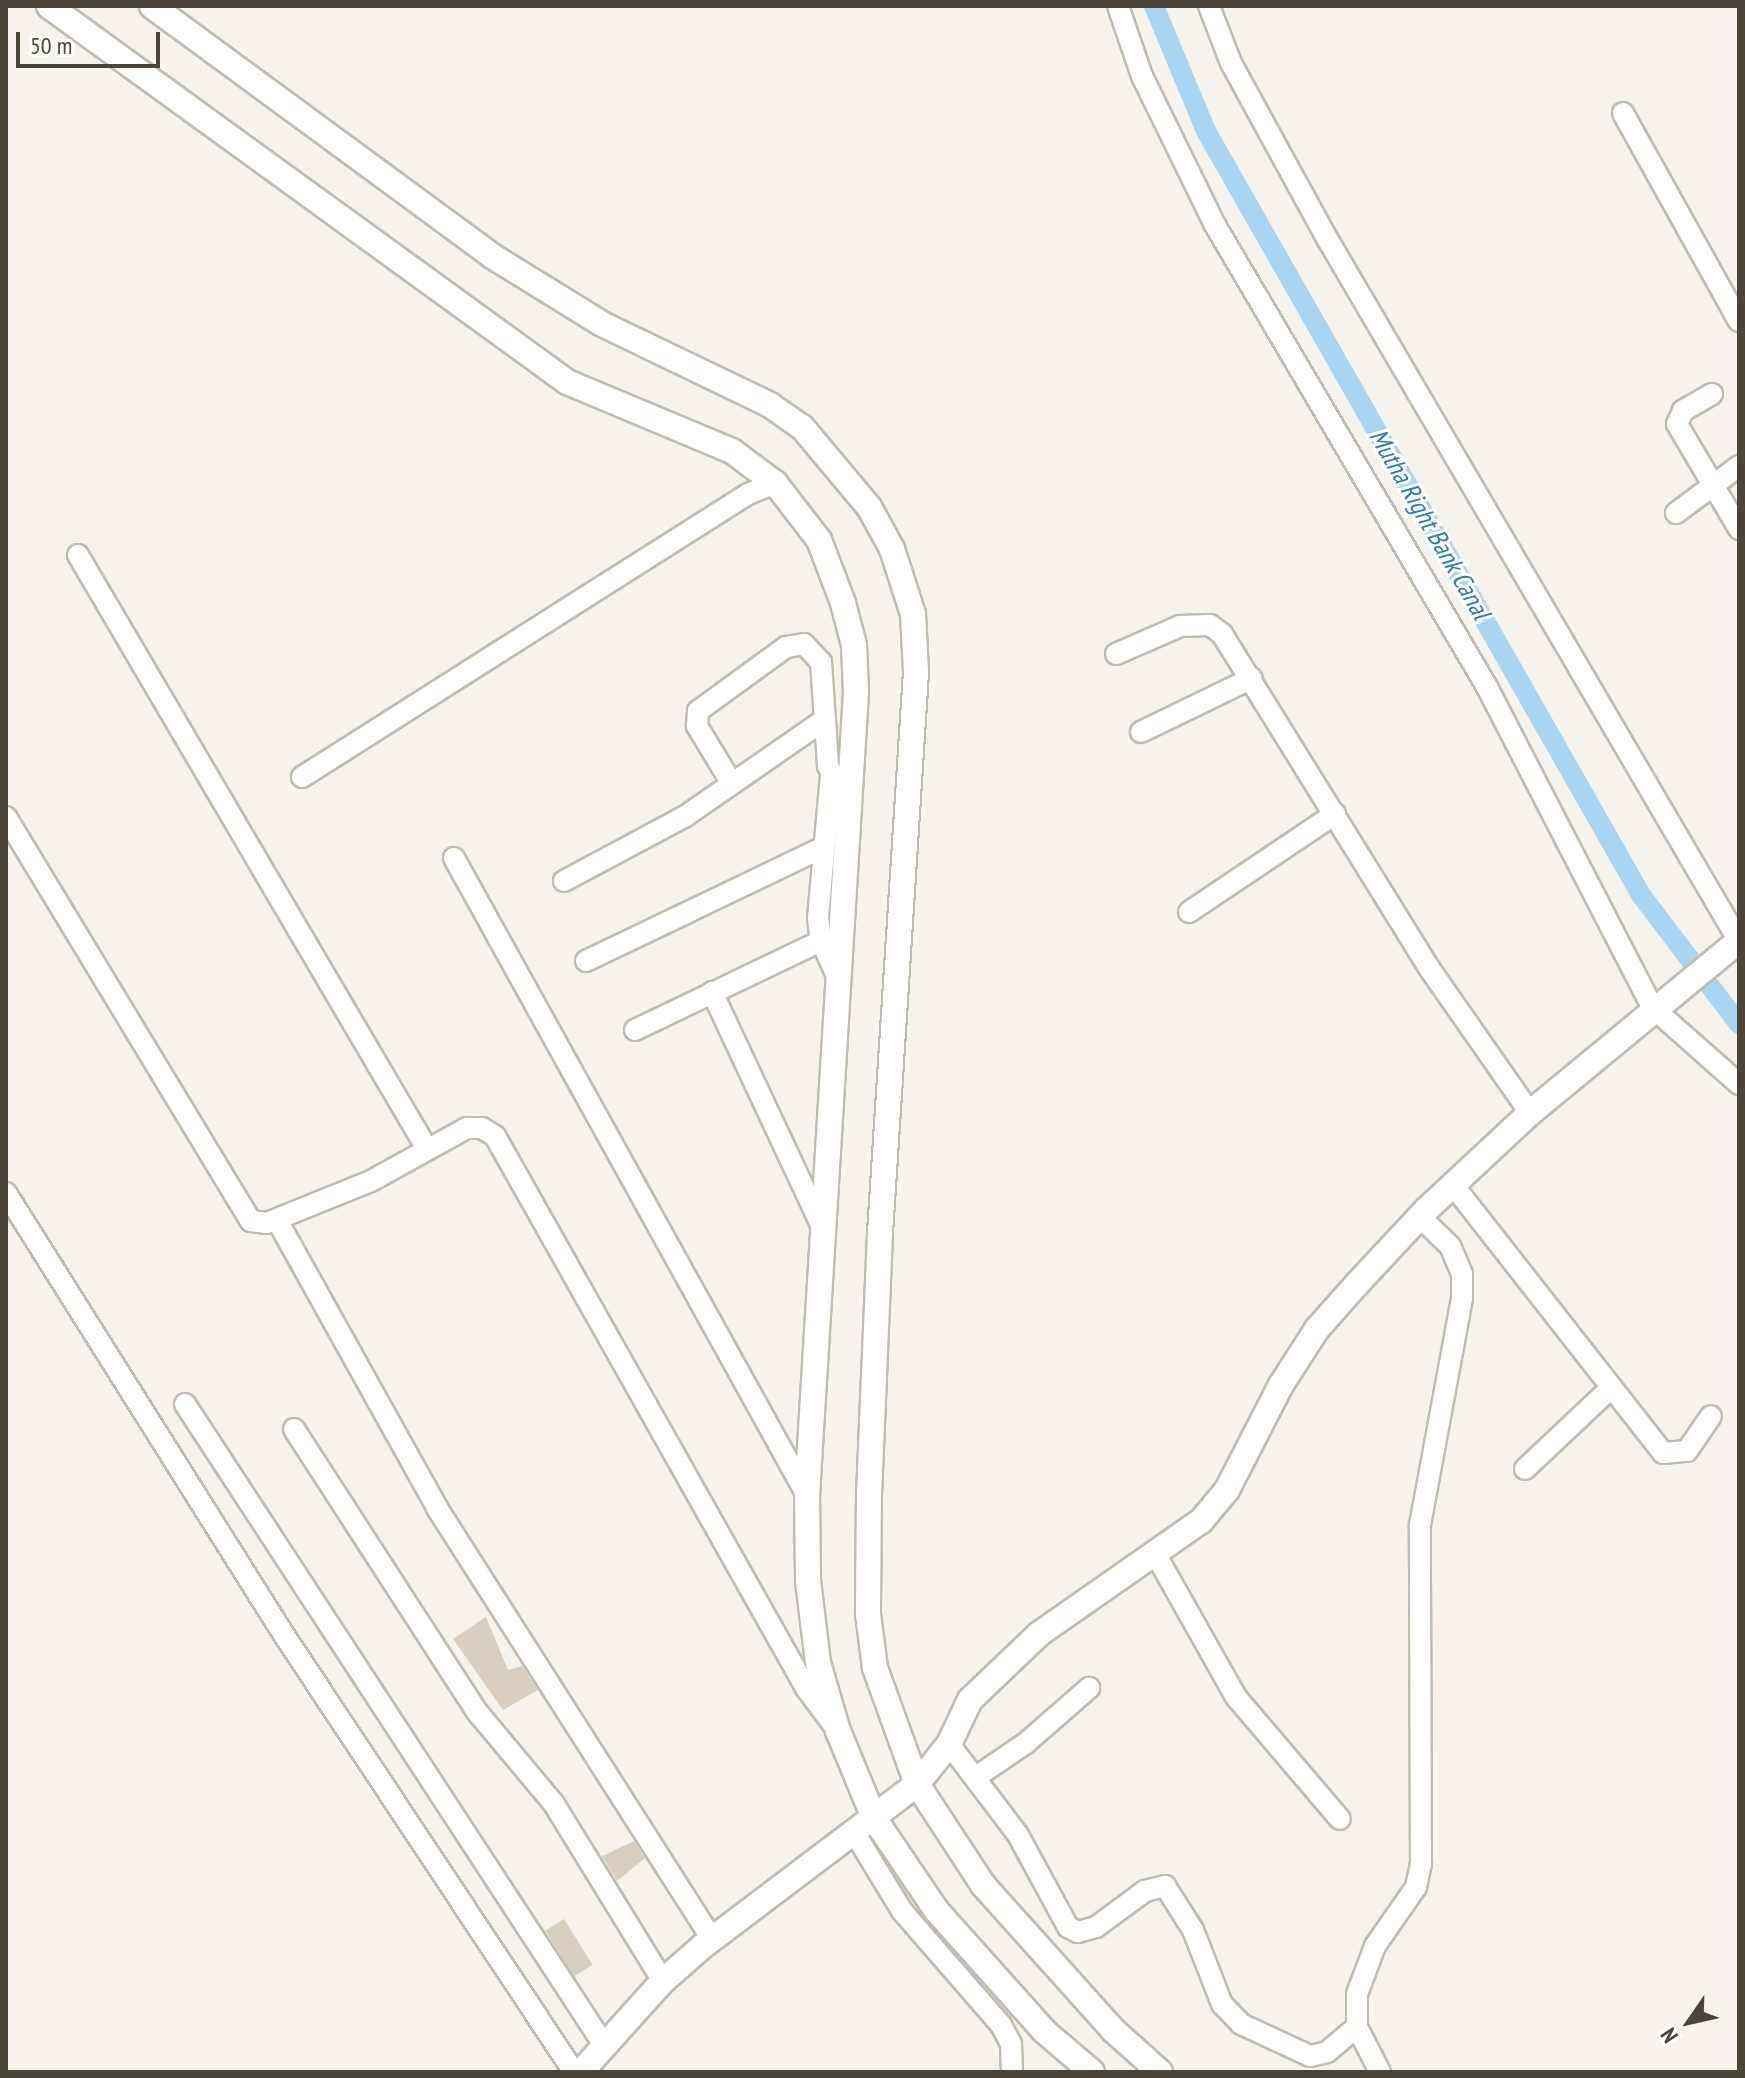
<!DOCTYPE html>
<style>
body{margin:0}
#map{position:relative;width:1745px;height:2078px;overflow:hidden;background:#f6f3ec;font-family:"PT Sans Narrow",sans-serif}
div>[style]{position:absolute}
.canal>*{height:20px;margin:-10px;padding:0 10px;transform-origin:10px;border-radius:10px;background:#a9d4f2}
.building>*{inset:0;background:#d8cfc1;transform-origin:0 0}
.roads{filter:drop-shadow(2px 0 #c2bbae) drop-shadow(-2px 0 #c2bbae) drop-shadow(0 2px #c2bbae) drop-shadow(0 -2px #c2bbae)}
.minor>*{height:20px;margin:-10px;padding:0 10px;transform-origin:10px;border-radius:10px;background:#fff}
.tertiary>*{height:24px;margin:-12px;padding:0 12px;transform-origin:12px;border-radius:12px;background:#fff}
span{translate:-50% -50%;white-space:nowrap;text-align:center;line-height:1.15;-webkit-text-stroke:6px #fff;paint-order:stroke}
.water-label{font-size:26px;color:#2e7ab2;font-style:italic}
.frame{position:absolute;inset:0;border:8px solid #4b4439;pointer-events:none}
.north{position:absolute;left:1649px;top:1982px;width:80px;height:80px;-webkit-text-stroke:6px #fff;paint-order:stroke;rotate:236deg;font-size:22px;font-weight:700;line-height:32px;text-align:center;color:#4b4439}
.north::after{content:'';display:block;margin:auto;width:28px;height:36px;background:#4b4439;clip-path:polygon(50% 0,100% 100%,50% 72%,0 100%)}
.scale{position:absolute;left:16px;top:32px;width:144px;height:36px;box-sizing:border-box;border:4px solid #4b4439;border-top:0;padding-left:10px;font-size:24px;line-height:28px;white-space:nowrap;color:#4b4439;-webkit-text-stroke:6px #fff;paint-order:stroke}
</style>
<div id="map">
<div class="canal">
<div style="left:1154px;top:6px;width:135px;rotate:67.4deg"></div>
<div style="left:1206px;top:131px;width:879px;rotate:60.34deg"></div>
<div style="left:1641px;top:895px;width:162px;rotate:52.8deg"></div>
</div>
<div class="building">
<div style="clip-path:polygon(486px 1617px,508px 1670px,522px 1666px,538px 1690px,503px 1710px,453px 1639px)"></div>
<div style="clip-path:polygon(634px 1841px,645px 1858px,617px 1881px,602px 1856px)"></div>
<div style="left:564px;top:1919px;width:54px;height:22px;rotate:58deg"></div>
</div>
<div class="roads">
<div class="minor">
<div style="left:1118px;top:6px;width:74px;rotate:71.1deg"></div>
<div style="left:1142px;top:76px;width:166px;rotate:63.9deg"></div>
<div style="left:1215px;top:225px;width:536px;rotate:59.51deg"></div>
<div style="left:1487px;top:687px;width:361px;rotate:62.7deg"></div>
<div style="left:1653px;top:1008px;width:115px;rotate:41.5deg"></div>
<div style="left:1209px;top:6px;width:61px;rotate:68.9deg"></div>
<div style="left:1231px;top:63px;width:202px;rotate:61.3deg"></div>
<div style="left:1328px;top:240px;width:813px;rotate:59.62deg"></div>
<div style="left:1623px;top:113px;width:238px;rotate:60.9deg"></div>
<div style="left:1712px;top:394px;width:34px;rotate:150deg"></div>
<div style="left:1683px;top:411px;width:14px;rotate:115deg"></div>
<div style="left:1677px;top:424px;width:122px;rotate:59.4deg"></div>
<div style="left:1676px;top:513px;width:79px;rotate:-36.7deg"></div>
<div style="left:78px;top:555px;width:689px;rotate:59.56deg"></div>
<div style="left:1116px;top:654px;width:70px;rotate:-23.6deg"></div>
<div style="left:1180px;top:626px;width:30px;rotate:-2deg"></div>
<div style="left:1210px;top:625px;width:15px;rotate:37deg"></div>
<div style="left:1222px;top:634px;width:393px;rotate:58.2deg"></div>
<div style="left:1429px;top:968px;width:177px;rotate:55.1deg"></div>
<div style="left:1141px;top:732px;width:123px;rotate:-25.9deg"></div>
<div style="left:831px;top:775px;width:144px;rotate:95.2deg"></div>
<div style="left:818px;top:918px;width:23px;rotate:83deg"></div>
<div style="left:821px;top:941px;width:41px;rotate:65.3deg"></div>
<div style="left:302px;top:777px;width:528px;rotate:-32.4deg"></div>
<div style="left:748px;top:494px;width:29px;rotate:-22deg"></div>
<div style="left:731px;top:782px;width:66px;rotate:-121.3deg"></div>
<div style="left:697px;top:726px;width:15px;rotate:-86deg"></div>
<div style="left:698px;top:711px;width:109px;rotate:-36deg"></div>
<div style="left:786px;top:647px;width:18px;rotate:-9deg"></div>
<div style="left:804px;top:644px;width:25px;rotate:47deg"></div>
<div style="left:821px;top:662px;width:104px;rotate:86.1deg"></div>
<div style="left:828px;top:766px;width:47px;rotate:60.7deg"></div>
<div style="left:6px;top:817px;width:472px;rotate:58.8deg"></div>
<div style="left:251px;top:1221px;width:16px;rotate:7deg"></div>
<div style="left:267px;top:1223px;width:112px;rotate:-22deg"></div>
<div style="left:371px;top:1181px;width:110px;rotate:-28.9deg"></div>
<div style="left:467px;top:1128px;width:15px"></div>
<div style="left:482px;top:1128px;width:15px;rotate:32deg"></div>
<div style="left:495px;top:1136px;width:634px;rotate:60.6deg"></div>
<div style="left:806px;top:1688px;width:44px;rotate:53.4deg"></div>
<div style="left:454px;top:858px;width:728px;rotate:61.01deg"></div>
<div style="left:564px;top:881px;width:136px;rotate:-28.1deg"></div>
<div style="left:684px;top:817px;width:167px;rotate:-34.7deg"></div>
<div style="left:1189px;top:912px;width:176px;rotate:-33.9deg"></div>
<div style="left:586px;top:961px;width:262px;rotate:-25.6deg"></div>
<div style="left:712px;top:992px;width:262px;rotate:64.9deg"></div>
<div style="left:635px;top:1030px;width:206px;rotate:-25.6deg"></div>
<div style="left:1453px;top:1185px;width:340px;rotate:51.9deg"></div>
<div style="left:1663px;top:1453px;width:24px;rotate:-5deg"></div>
<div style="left:1687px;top:1451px;width:42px;rotate:-55.6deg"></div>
<div style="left:6px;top:1193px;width:522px;rotate:57.83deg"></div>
<div style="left:284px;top:1635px;width:524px;rotate:56.43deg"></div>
<div style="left:277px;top:1220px;width:329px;rotate:60.9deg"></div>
<div style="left:437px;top:1508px;width:511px;rotate:57.46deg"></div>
<div style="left:185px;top:1404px;width:766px;rotate:56.83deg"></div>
<div style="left:294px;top:1429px;width:338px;rotate:57.1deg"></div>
<div style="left:478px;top:1713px;width:119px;rotate:50.1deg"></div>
<div style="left:554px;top:1804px;width:208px;rotate:58.4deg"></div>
<div style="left:1525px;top:1469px;width:118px;rotate:-43.3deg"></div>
<div style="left:1156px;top:1555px;width:163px;rotate:60.6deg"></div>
<div style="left:1236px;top:1697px;width:160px;rotate:49.6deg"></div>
<div style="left:949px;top:1744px;width:114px;rotate:52.8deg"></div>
<div style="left:1018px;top:1835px;width:105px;rotate:61.5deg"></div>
<div style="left:1068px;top:1927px;width:11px;rotate:27deg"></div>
<div style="left:1078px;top:1932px;width:19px;rotate:-16deg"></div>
<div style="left:1096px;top:1927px;width:61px;rotate:-36.3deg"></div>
<div style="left:1145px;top:1891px;width:21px;rotate:-14deg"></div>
<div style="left:1165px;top:1886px;width:52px;rotate:57.5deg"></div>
<div style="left:1193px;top:1930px;width:79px;rotate:68.6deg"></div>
<div style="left:1222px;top:2004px;width:28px;rotate:46deg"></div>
<div style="left:1241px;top:2024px;width:76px;rotate:24.9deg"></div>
<div style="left:1310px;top:2056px;width:17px;rotate:-13deg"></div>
<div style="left:1327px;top:2052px;width:39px;rotate:-40deg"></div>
<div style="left:976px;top:1777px;width:60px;rotate:-34.2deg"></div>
<div style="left:1026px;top:1743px;width:84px;rotate:-41.1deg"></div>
<div style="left:854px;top:1832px;width:92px;rotate:58.7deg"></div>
<div style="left:902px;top:1911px;width:151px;rotate:49deg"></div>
<div style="left:1001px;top:2025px;width:21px;rotate:62deg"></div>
<div style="left:1011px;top:2044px;width:28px;rotate:88deg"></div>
<div style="left:1380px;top:2072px;width:51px;rotate:-117.1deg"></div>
<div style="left:1357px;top:2027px;width:33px;rotate:-90deg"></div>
<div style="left:1357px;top:1994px;width:51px;rotate:-69.4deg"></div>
<div style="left:1375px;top:1946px;width:72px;rotate:-55.2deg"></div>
<div style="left:1416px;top:1887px;width:25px;rotate:-78deg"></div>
<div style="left:1421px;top:1863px;width:338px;rotate:-90.2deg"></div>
<div style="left:1420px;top:1525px;width:231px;rotate:-79.5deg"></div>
<div style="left:1462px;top:1298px;width:24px;rotate:-90deg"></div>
<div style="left:1462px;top:1274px;width:30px;rotate:-113deg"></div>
<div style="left:1450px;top:1246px;width:42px;rotate:-136deg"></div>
</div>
<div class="tertiary">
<div style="left:49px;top:6px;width:640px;rotate:35.97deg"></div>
<div style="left:567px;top:382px;width:179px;rotate:22.7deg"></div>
<div style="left:732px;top:451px;width:54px;rotate:36.7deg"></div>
<div style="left:775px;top:483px;width:72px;rotate:52.3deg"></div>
<div style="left:819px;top:540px;width:67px;rotate:69.1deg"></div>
<div style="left:843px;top:603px;width:43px;rotate:75.3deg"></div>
<div style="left:854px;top:645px;width:47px;rotate:87.6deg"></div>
<div style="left:856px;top:692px;width:804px;rotate:93.49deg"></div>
<div style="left:807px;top:1495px;width:86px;rotate:89.3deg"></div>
<div style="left:808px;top:1581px;width:83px;rotate:83deg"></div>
<div style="left:818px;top:1663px;width:71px;rotate:73.6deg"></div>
<div style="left:838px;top:1731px;width:94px;rotate:67.5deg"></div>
<div style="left:874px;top:1818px;width:111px;rotate:56deg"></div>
<div style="left:936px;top:1910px;width:162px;rotate:48.2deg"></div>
<div style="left:1044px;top:2031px;width:63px;rotate:40.5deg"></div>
<div style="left:152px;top:6px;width:422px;rotate:36.3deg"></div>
<div style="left:492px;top:256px;width:129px;rotate:31.7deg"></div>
<div style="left:602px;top:324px;width:187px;rotate:25.7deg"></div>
<div style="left:770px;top:405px;width:39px;rotate:35deg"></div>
<div style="left:802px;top:427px;width:104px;rotate:50.1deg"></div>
<div style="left:869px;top:507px;width:48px;rotate:61.3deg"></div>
<div style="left:892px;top:549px;width:68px;rotate:72.1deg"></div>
<div style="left:913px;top:614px;width:58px;rotate:87deg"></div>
<div style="left:916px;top:672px;width:562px;rotate:93.67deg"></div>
<div style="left:880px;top:1233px;width:260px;rotate:92.4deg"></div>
<div style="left:869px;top:1493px;width:121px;rotate:90.5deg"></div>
<div style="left:868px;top:1614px;width:54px;rotate:82.6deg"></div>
<div style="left:875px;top:1668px;width:123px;rotate:70.1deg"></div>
<div style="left:917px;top:1784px;width:121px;rotate:56.8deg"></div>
<div style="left:983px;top:1885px;width:195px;rotate:48.1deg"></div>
<div style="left:1113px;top:2030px;width:63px;rotate:41.8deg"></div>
<div style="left:581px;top:2072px;width:122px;rotate:-48deg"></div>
<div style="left:663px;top:1981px;width:53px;rotate:-41.2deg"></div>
<div style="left:703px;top:1946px;width:268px;rotate:-37.1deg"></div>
<div style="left:917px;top:1784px;width:51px;rotate:-51.3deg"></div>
<div style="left:949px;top:1744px;width:49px;rotate:-64.5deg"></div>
<div style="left:970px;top:1700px;width:95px;rotate:-43.7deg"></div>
<div style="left:1039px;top:1634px;width:198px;rotate:-34.9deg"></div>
<div style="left:1201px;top:1521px;width:40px;rotate:-50deg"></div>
<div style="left:1227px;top:1490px;width:118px;rotate:-62.8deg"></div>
<div style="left:1281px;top:1385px;width:67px;rotate:-57.3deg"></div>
<div style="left:1317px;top:1329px;width:60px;rotate:-48.4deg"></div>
<div style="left:1357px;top:1284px;width:101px;rotate:-47deg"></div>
<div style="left:1426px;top:1210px;width:142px;rotate:-43deg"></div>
<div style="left:1530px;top:1113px;width:271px;rotate:-39.5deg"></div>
</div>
</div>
<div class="water-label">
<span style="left:1430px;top:524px;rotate:60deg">Mutha Right Bank Canal</span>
</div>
<div class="frame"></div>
<div class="north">N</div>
<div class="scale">50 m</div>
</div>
